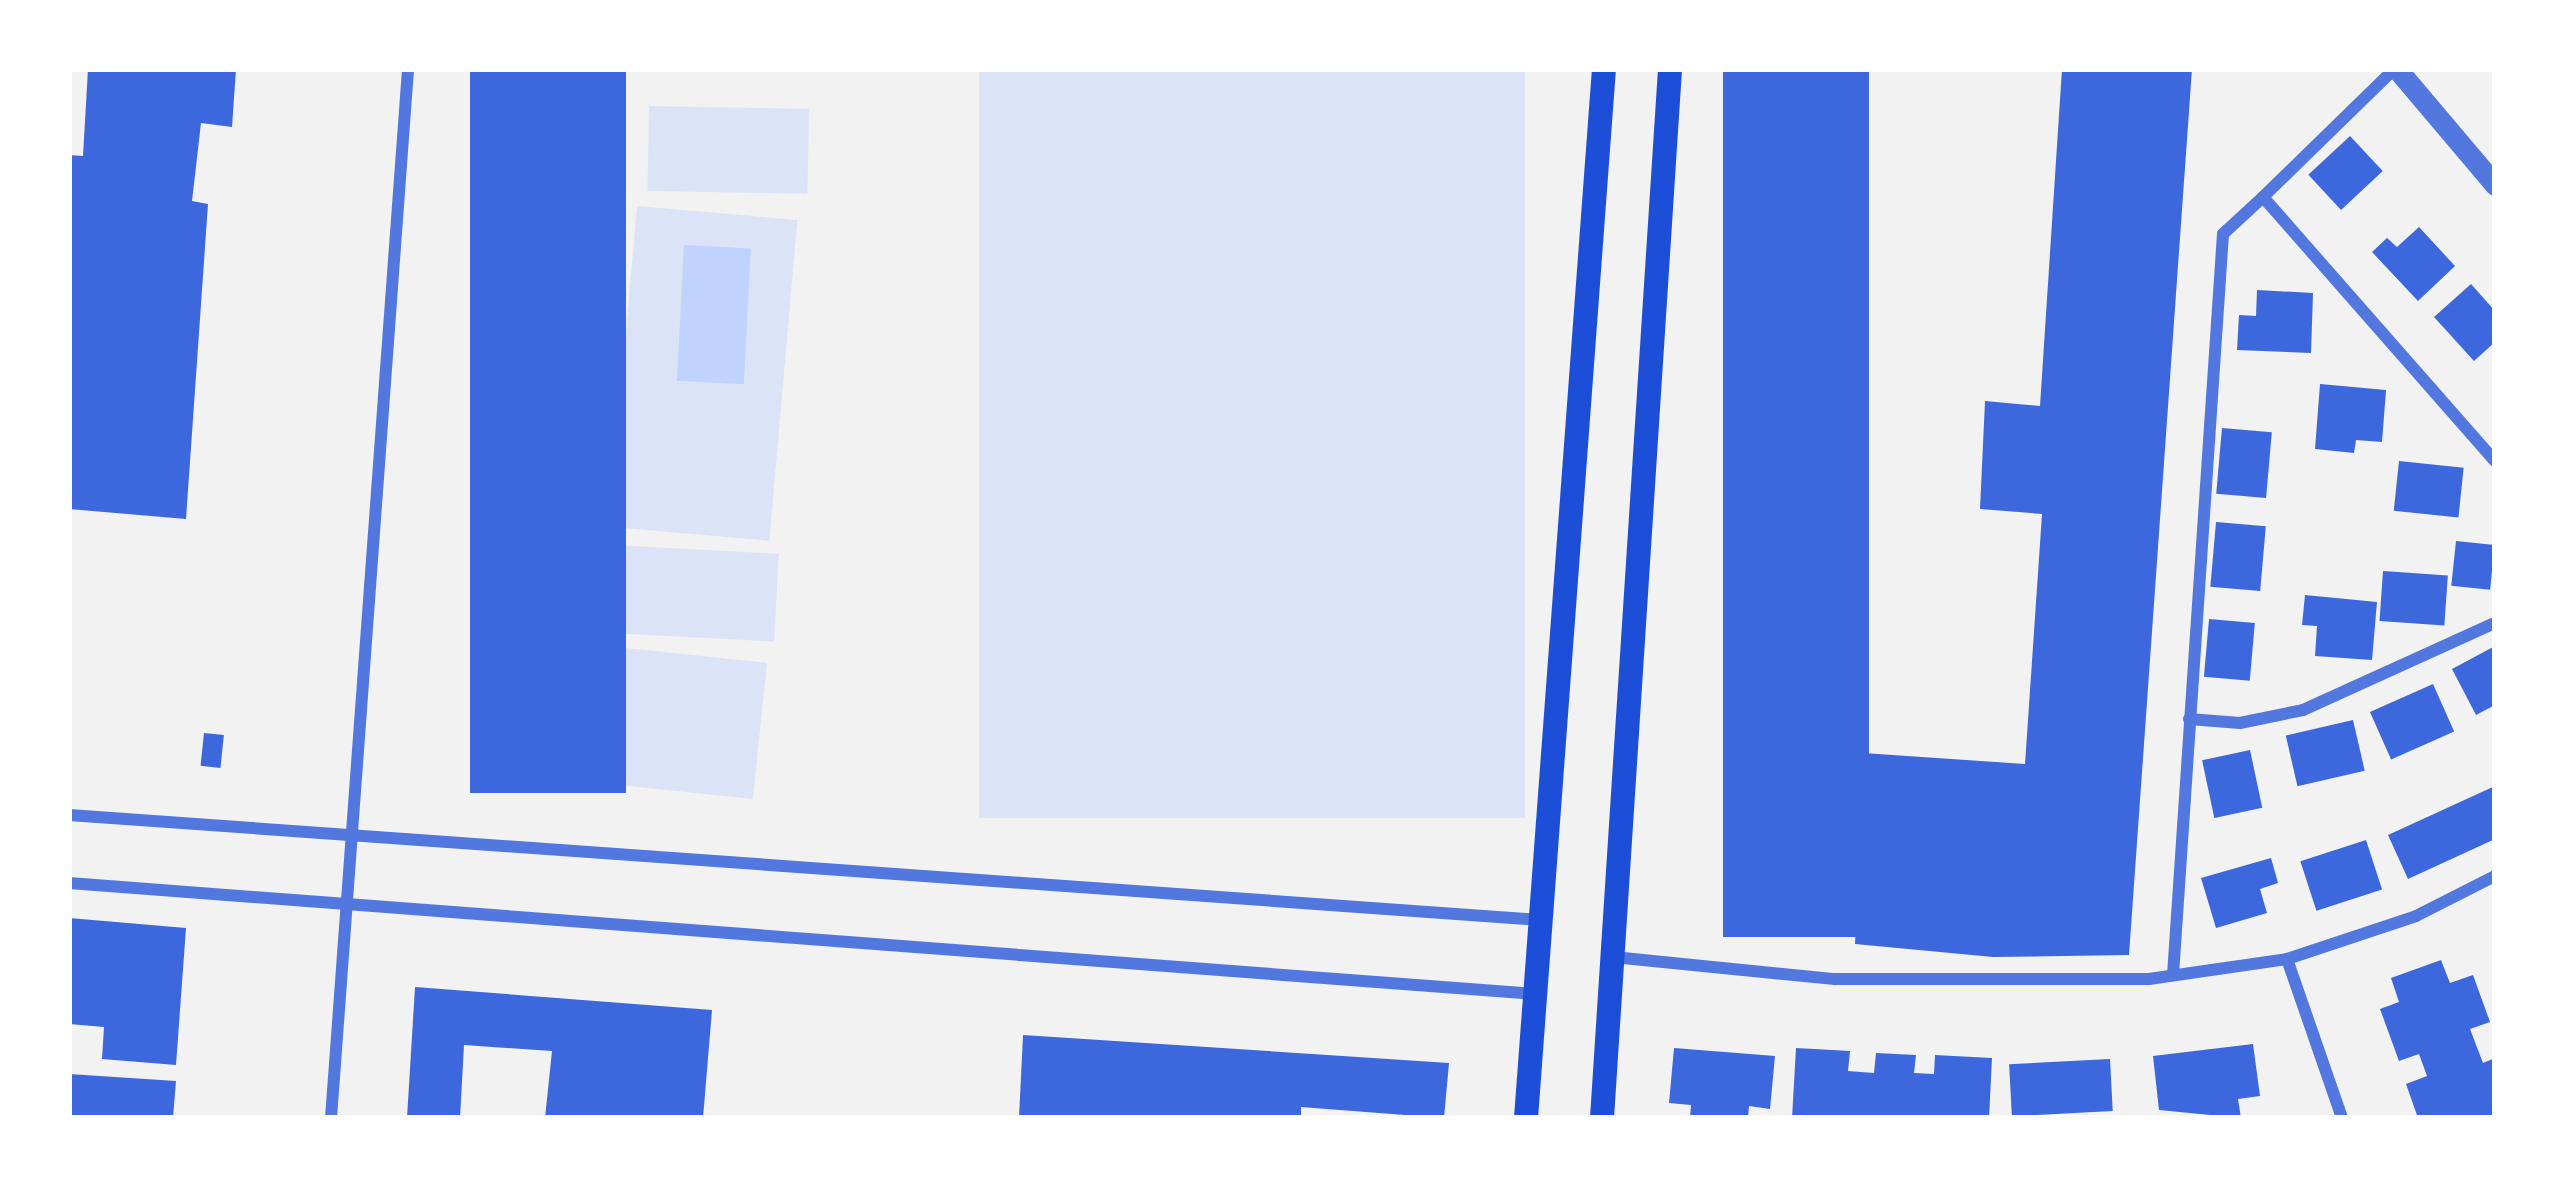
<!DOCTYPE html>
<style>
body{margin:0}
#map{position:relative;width:2564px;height:1187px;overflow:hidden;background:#f2f2f2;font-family:"Asap Condensed",sans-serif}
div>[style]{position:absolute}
.green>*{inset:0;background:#dbe4f7;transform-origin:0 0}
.water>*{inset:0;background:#bfd3fe;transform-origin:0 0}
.building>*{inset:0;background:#3d67dc;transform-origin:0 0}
.minor>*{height:12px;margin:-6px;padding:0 6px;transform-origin:6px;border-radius:6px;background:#5277de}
.tertiary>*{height:21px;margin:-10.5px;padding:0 10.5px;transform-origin:10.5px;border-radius:10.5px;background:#5277de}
.secondary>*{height:24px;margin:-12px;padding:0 12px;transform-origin:12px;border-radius:12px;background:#1d4ed8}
span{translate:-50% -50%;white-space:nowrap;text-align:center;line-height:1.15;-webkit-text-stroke:9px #fff;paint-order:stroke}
.frame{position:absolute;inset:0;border:72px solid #fff;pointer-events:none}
</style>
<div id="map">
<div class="green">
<div style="left:979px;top:69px;width:546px;height:749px"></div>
<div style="left:649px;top:106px;width:160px;height:85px;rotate:1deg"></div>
<div style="left:637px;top:206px;width:161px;height:322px;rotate:5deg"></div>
<div style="left:613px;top:545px;width:166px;height:88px;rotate:3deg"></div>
<div style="left:607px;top:646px;width:161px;height:137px;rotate:6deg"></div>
</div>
<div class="water">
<div style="left:684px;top:245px;width:67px;height:136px;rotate:3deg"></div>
</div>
<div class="building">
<div style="clip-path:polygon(88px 69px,236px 69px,232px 127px,201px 123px,192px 201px,208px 204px,186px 519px,69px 509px,69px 155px,83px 156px)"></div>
<div style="left:470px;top:69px;width:156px;height:724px"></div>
<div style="left:1723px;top:69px;width:146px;height:868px"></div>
<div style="clip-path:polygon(2062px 69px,2192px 69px,2129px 955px,1993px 957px,1855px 944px,1863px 753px,2025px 764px,2042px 514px,1980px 509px,1985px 401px,2040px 406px)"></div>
<div style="left:2350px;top:136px;width:48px;height:57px;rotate:47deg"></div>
<div style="clip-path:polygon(2419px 227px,2455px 266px,2418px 301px,2372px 252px,2387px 238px,2397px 247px)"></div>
<div style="clip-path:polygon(2471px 284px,2495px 311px,2495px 342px,2474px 361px,2434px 317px)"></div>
<div style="clip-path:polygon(2257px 290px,2313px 293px,2311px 353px,2237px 350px,2239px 315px,2256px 316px)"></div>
<div style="clip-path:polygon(2320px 384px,2386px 390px,2382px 442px,2356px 440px,2354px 453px,2315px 449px)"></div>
<div style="left:2222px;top:428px;width:50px;height:66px;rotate:5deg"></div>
<div style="left:2399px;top:461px;width:65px;height:50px;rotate:6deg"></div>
<div style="left:2216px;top:522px;width:50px;height:65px;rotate:5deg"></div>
<div style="left:2456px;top:541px;width:39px;height:45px;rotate:6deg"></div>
<div style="left:2383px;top:571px;width:65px;height:50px;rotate:4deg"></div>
<div style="clip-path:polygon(2305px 595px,2377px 602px,2372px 660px,2315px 656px,2317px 626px,2302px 625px)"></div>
<div style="left:2209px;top:619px;width:46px;height:58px;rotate:5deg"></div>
<div style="clip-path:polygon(2495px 646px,2495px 705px,2476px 715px,2452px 669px)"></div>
<div style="left:2433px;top:684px;width:52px;height:69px;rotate:66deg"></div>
<div style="left:2353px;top:720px;width:52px;height:69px;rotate:77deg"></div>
<div style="left:204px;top:733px;width:20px;height:33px;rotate:6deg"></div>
<div style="left:2250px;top:750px;width:59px;height:49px;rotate:78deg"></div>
<div style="clip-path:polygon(2495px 786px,2495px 839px,2408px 879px,2388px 835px)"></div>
<div style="left:2366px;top:840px;width:52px;height:69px;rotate:72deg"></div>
<div style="clip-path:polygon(2271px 858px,2278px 883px,2260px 889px,2267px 913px,2216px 928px,2201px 878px)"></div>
<div style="clip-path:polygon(69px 918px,186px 928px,176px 1065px,102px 1059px,104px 1027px,69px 1024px)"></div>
<div style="clip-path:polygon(2441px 960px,2450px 983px,2473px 975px,2490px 1022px,2470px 1029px,2483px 1063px,2495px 1058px,2495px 1118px,2418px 1118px,2406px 1084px,2427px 1076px,2419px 1054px,2399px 1061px,2380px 1009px,2399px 1002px,2391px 978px)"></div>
<div style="clip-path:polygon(415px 987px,712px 1010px,703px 1118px,545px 1118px,552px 1051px,464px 1045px,460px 1118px,407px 1118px)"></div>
<div style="clip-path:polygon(1023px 1035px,1449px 1063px,1444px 1118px,1301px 1107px,1301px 1118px,1019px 1118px)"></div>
<div style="clip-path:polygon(2253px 1044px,2260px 1096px,2238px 1099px,2241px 1118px,2159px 1110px,2153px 1056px)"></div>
<div style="clip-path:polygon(1674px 1048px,1775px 1056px,1770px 1109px,1749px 1106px,1748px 1118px,1690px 1118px,1691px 1105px,1669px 1103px)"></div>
<div style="clip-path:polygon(1796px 1048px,1850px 1051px,1848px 1071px,1874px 1073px,1876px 1053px,1916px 1055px,1914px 1073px,1934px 1074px,1935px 1055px,1992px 1058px,1989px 1118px,1792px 1118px)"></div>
<div style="left:2110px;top:1059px;width:52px;height:101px;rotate:87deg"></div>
<div style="clip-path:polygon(69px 1074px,176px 1081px,173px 1118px,69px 1118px)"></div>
</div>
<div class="minor">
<div style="left:2263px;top:197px;width:183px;rotate:-44.3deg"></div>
<div style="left:2189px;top:719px;width:51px;rotate:4.5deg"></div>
<div style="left:2240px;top:723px;width:64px;rotate:-11.7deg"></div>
<div style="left:2303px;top:710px;width:211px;rotate:-24.4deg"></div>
<div style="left:69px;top:815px;width:1475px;rotate:4.08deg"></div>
<div style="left:69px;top:883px;width:1471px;rotate:4.33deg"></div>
<div style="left:1613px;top:957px;width:223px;rotate:5.7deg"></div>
<div style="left:1835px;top:979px;width:314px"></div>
<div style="left:2149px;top:979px;width:139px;rotate:-8.2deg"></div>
<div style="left:2287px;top:959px;width:136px;rotate:-18.4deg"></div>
<div style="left:2416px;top:916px;width:89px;rotate:-26.9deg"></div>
<div style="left:2287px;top:959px;width:168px;rotate:70.9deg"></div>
<div style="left:2173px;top:975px;width:743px;rotate:-86.14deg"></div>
<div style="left:2223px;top:234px;width:54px;rotate:-42.8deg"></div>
<div style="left:2263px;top:197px;width:351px;rotate:48.7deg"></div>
<div style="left:331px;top:1118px;width:1052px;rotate:-85.8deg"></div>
</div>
<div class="tertiary">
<div style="left:2397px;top:69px;width:152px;rotate:49.8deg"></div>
</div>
<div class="secondary">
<div style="left:1526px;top:1118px;width:1052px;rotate:-85.75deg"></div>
<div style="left:1602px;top:1118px;width:1051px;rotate:-86.29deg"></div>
</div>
<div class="frame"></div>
</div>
